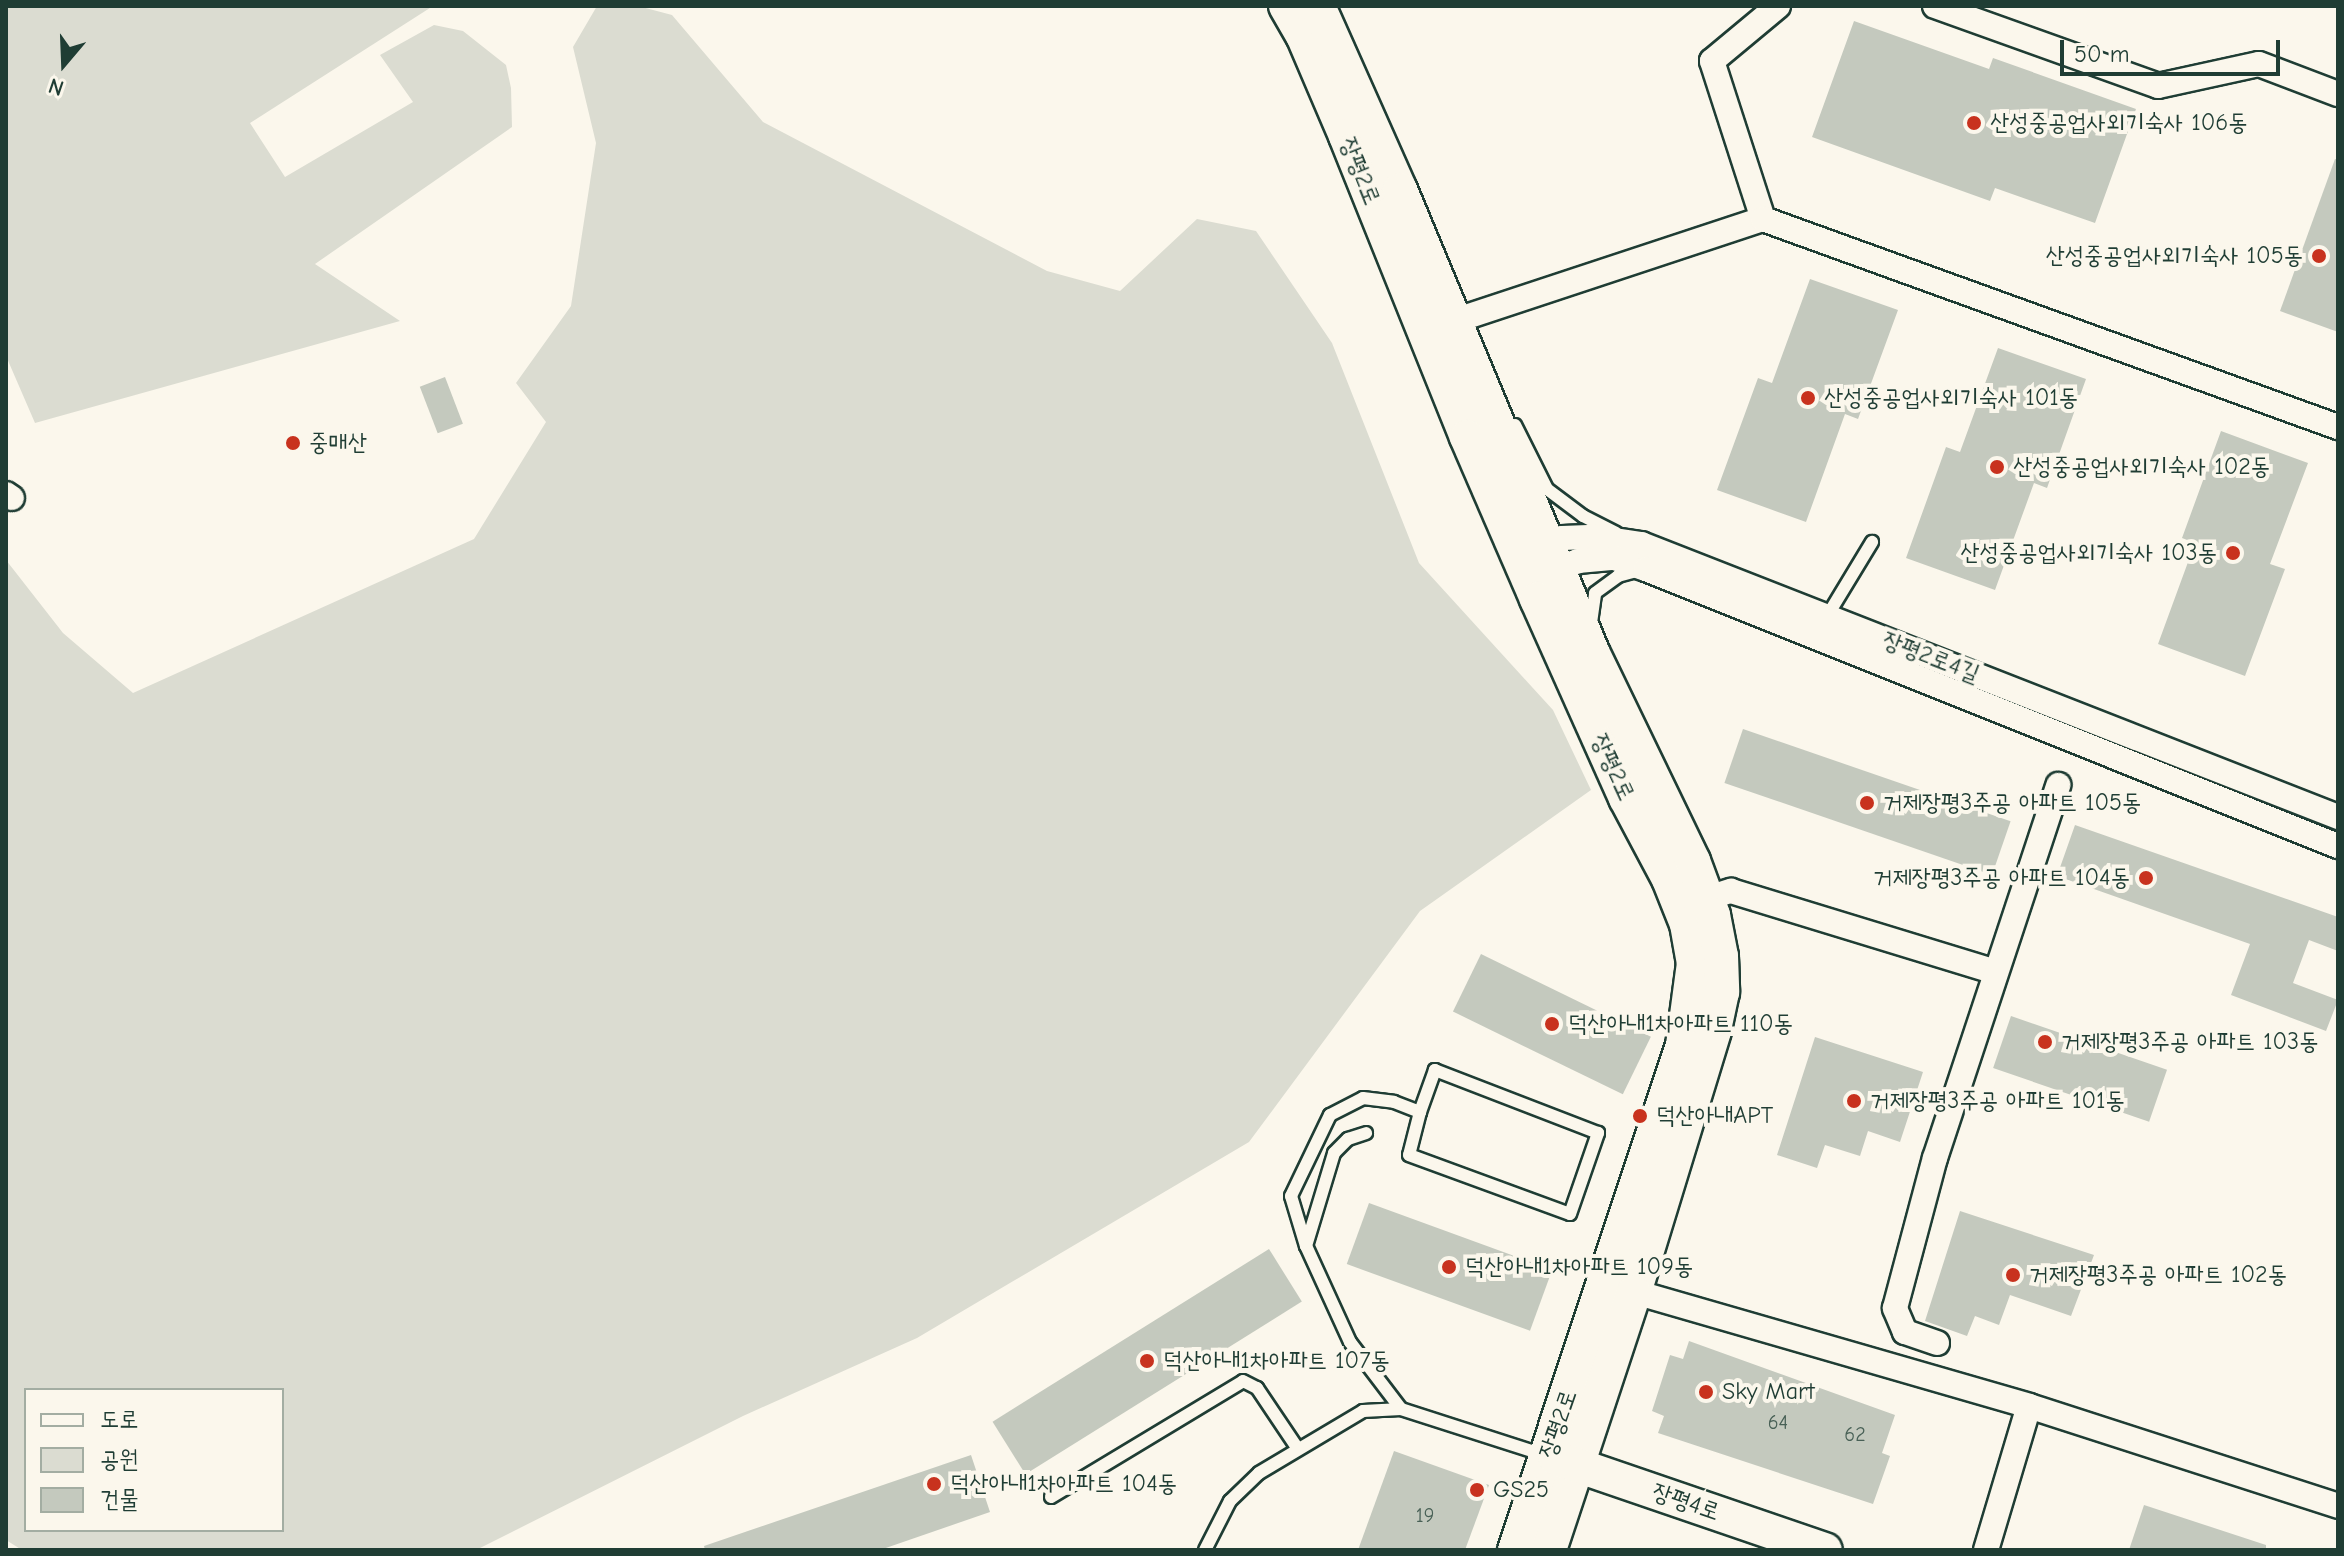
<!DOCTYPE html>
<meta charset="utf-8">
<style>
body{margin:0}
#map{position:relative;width:2344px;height:1556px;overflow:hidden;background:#fbf7ec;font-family:"Comic Neue","Poor Story",sans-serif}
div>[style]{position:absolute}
.green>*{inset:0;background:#dbdcd1}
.building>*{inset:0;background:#c4c9be;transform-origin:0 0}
.roads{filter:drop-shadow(2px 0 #1f3d34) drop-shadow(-2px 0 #1f3d34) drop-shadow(0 2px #1f3d34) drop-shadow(0 -2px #1f3d34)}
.lane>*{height:12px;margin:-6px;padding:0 6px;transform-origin:6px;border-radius:6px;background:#fbf7ec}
.street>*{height:24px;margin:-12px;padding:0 12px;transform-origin:12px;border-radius:12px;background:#fbf7ec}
.secondary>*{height:34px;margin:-17px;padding:0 17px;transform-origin:17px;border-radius:17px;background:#fbf7ec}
.dots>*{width:22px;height:22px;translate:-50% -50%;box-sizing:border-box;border:4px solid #fbf7ec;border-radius:50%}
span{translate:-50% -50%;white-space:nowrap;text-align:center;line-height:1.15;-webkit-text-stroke:8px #fbf7ec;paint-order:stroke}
.number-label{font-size:20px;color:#486056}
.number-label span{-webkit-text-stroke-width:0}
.poi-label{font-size:24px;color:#1f3d34}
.left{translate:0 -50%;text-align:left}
.right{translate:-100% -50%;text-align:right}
.street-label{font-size:24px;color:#1f3d34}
.frame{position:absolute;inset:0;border:8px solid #1f3d34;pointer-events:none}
.legend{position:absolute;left:24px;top:1388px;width:260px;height:144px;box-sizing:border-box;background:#fbf7ec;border:2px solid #a3ada2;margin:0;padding:10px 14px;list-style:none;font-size:24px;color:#1f3d34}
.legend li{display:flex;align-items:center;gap:16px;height:40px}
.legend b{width:40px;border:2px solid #a3ada2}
.north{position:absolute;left:24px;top:24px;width:80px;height:80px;-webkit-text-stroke:6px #fbf7ec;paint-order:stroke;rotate:199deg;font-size:22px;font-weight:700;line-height:32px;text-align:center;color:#1f3d34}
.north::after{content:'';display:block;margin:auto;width:28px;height:36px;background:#1f3d34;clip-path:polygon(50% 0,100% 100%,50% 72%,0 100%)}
.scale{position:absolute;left:2060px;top:40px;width:220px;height:36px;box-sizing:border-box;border:4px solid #1f3d34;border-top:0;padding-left:10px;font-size:24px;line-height:28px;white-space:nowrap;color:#1f3d34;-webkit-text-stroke:6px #fbf7ec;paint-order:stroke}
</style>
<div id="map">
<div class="green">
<div style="clip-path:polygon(6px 6px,433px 6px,250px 123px,285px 177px,413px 102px,380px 55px,434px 25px,463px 31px,506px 65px,511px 88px,512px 127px,315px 264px,400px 321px,35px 423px,6px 356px)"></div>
<div style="clip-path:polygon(evenodd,597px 6px,638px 6px,672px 15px,763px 122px,1047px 271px,1120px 291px,1197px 219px,1256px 231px,1332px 343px,1419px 563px,1553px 710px,1591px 790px,1420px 911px,1249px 1142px,917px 1338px,743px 1416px,476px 1550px,22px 1550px,6px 1540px,6px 560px,63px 633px,133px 693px,474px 539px,546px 422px,516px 383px,571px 306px,596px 143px,573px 47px,597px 6px,26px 1390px,282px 1390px,282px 1530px,26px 1530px,26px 1390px)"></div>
</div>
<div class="building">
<div style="clip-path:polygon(1854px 21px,1989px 69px,1993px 58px,2136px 109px,2095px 223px,1995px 188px,1990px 201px,1812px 137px)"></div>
<div style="clip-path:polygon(2335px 159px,2338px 160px,2338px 332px,2280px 311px)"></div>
<div style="clip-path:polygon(1810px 279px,1898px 310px,1858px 419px,1845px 414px,1806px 522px,1717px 490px,1758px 378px,1772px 383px)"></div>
<div style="clip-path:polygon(1998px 348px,2086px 379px,2047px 488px,2034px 483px,1995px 590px,1906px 558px,1946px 447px,1960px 452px)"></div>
<div style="left:445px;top:377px;width:50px;height:27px;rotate:69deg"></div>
<div style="clip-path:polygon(2221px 431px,2308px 463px,2270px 564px,2285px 569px,2245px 676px,2158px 644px,2195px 543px,2182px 538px)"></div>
<div style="left:1743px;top:729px;width:283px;height:57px;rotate:19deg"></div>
<div style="clip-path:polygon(2075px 825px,2338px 917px,2338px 951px,2309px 940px,2293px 983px,2338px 1000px,2326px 1031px,2231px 995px,2250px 944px,2057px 876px)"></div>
<div style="left:1481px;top:954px;width:189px;height:64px;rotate:26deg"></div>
<div style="left:2011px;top:1016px;width:165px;height:55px;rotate:19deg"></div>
<div style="clip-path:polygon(1815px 1037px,1923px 1072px,1900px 1142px,1868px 1131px,1860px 1156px,1825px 1145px,1817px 1168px,1777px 1155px)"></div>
<div style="left:1369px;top:1203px;width:195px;height:65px;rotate:20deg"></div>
<div style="clip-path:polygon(1960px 1211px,2094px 1255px,2071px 1316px,2010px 1295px,1999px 1325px,1975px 1316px,1967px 1336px,1925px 1321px)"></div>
<div style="left:1269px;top:1249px;width:62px;height:326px;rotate:58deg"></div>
<div style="clip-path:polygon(1689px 1341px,1895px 1415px,1882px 1453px,1890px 1456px,1873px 1504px,1658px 1433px,1664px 1416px,1652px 1411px,1670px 1355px,1683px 1359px)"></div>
<div style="clip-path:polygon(1394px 1451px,1489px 1485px,1465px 1550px,1358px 1550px)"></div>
<div style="clip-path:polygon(971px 1455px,990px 1512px,880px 1550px,705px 1550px,704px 1546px)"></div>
<div style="clip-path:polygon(2144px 1505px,2266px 1545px,2266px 1550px,2129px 1550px)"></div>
</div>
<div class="roads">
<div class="lane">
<div style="left:1515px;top:425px;width:72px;rotate:63.4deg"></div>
<div style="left:1547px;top:489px;width:45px;rotate:36.9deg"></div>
<div style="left:1583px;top:516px;width:37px;rotate:27deg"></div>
<div style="left:1826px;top:618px;width:89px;rotate:-58.8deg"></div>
<div style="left:1591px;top:623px;width:30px;rotate:-82deg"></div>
<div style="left:1595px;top:593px;width:29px;rotate:-36deg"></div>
<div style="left:1618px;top:576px;width:23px;rotate:-15deg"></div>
<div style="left:1306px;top:1246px;width:97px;rotate:-73.2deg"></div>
<div style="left:1334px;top:1153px;width:20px;rotate:-45deg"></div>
<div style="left:1348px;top:1139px;width:19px;rotate:-18deg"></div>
<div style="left:1401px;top:1409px;width:84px;rotate:-127.3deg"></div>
<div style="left:1350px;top:1342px;width:106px;rotate:-114.6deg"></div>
<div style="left:1306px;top:1246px;width:52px;rotate:-106.7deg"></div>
<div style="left:1291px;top:1196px;width:90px;rotate:-64.3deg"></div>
<div style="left:1330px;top:1115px;width:37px;rotate:-27deg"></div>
<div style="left:1363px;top:1098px;width:31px;rotate:7deg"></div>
<div style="left:1394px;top:1102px;width:28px;rotate:21deg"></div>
<div style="left:1420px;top:1112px;width:44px;rotate:104.3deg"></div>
<div style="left:1409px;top:1155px;width:171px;rotate:20.1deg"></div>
<div style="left:1570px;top:1214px;width:86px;rotate:-70.9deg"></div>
<div style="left:1598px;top:1133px;width:175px;rotate:-158.9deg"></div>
<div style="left:1435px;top:1070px;width:45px;rotate:109.7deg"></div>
<div style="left:1051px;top:1497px;width:224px;rotate:-31.1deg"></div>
<div style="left:1243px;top:1381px;width:16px;rotate:27deg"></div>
<div style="left:1257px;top:1388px;width:73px;rotate:56.1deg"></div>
<div style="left:1205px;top:1550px;width:55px;rotate:-63deg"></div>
<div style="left:1230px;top:1501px;width:40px;rotate:-44deg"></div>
<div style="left:1259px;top:1473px;width:121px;rotate:-30.8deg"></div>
<div style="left:1363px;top:1411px;width:38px;rotate:-3deg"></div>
<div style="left:1401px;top:1409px;width:150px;rotate:17.8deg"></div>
</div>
<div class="street">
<div style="left:1935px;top:6px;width:237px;rotate:19.7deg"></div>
<div style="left:2158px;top:86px;width:103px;rotate:-12.3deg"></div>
<div style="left:2259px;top:64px;width:85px;rotate:20.8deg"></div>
<div style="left:1763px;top:219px;width:166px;rotate:-107.9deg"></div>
<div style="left:1712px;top:61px;width:86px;rotate:-39.8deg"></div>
<div style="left:1442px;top:325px;width:338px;rotate:-18.3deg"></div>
<div style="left:1763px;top:219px;width:611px;rotate:19.89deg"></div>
<div style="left:6px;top:494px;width:7px;rotate:34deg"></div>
<div style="left:1534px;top:547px;width:29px;rotate:-18deg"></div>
<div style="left:1562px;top:538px;width:33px;rotate:-2deg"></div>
<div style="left:1595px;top:537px;width:47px;rotate:8.7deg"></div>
<div style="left:1641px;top:544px;width:749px;rotate:21.39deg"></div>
<div style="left:1542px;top:573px;width:38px;rotate:-18deg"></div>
<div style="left:1578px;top:561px;width:36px;rotate:-5deg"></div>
<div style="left:1614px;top:558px;width:34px;rotate:19deg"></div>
<div style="left:1646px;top:569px;width:745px;rotate:21.82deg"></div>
<div style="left:1693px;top:903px;width:40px;rotate:-18deg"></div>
<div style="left:1731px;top:891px;width:277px;rotate:17deg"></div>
<div style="left:1621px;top:1288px;width:425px;rotate:16.1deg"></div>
<div style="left:2029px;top:1406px;width:325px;rotate:17.9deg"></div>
<div style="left:1937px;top:1343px;width:34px;rotate:-161deg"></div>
<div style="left:1905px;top:1332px;width:26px;rotate:-113deg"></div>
<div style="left:1895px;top:1308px;width:155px;rotate:-75.1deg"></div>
<div style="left:1935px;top:1158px;width:393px;rotate:-71.7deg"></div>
<div style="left:1986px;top:1550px;width:150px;rotate:-73.4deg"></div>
</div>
<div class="secondary">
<div style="left:1286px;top:6px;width:34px;rotate:60deg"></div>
<div style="left:1303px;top:35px;width:110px;rotate:66.9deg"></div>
<div style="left:1346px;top:136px;width:324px;rotate:68.1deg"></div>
<div style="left:1467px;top:437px;width:176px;rotate:66.6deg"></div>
<div style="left:1537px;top:599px;width:218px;rotate:65.9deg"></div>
<div style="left:1626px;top:798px;width:92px;rotate:62deg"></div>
<div style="left:1669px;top:879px;width:48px;rotate:68.2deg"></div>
<div style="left:1687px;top:924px;width:40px;rotate:80deg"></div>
<div style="left:1694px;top:963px;width:83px;rotate:97.6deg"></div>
<div style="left:1683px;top:1045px;width:532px;rotate:108.4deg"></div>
<div style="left:1318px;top:6px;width:201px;rotate:66deg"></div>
<div style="left:1400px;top:190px;width:503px;rotate:67.42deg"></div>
<div style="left:1593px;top:654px;width:230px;rotate:64.2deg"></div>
<div style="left:1693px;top:861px;width:58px;rotate:69.7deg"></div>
<div style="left:1713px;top:915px;width:42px;rotate:79deg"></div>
<div style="left:1721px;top:956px;width:36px;rotate:88deg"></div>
<div style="left:1722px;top:992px;width:40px;rotate:102deg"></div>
<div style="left:1714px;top:1031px;width:274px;rotate:107deg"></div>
<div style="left:1634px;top:1293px;width:271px;rotate:108.3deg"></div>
<div style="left:1556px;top:1458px;width:284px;rotate:18.9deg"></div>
</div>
</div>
<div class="dots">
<div style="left:1974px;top:123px;background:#c8321e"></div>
<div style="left:2319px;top:256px;background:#c8321e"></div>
<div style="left:1808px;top:398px;background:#c8321e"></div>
<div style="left:293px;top:443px;background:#c8321e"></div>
<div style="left:1997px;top:467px;background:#c8321e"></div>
<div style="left:2233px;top:553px;background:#c8321e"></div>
<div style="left:1867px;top:803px;background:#c8321e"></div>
<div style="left:2146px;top:878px;background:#c8321e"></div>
<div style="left:1552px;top:1024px;background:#c8321e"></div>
<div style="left:2045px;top:1042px;background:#c8321e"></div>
<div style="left:1854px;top:1101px;background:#c8321e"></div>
<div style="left:1640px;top:1116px;background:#c8321e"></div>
<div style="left:1449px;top:1267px;background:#c8321e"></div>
<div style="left:2013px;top:1275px;background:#c8321e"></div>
<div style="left:1147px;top:1361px;background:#c8321e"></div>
<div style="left:1706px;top:1392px;background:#c8321e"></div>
<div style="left:934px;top:1484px;background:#c8321e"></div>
<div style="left:1477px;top:1490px;background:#c8321e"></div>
</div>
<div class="number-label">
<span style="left:1778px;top:1422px">64</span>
<span style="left:1855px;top:1434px">62</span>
<span style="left:1425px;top:1515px">19</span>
</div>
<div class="poi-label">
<span class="left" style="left:1990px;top:123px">산성중공업사외기숙사 106동</span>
<span class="right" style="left:2303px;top:256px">산성중공업사외기숙사 105동</span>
<span class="left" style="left:1824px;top:398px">산성중공업사외기숙사 101동</span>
<span class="left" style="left:309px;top:443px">중매산</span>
<span class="left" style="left:2013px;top:467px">산성중공업사외기숙사 102동</span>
<span class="right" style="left:2217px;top:553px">산성중공업사외기숙사 103동</span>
<span class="left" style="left:1883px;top:803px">거제장평3주공 아파트 105동</span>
<span class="right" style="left:2130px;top:878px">거제장평3주공 아파트 104동</span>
<span class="left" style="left:1568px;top:1024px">덕산아내1차아파트 110동</span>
<span class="left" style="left:2061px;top:1042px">거제장평3주공 아파트 103동</span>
<span class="left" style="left:1870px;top:1101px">거제장평3주공 아파트 101동</span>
<span class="left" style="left:1656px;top:1116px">덕산아내APT</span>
<span class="left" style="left:1465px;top:1267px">덕산아내1차아파트 109동</span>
<span class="left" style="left:2029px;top:1275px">거제장평3주공 아파트 102동</span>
<span class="left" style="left:1163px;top:1361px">덕산아내1차아파트 107동</span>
<span class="left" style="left:1722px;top:1392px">Sky Mart</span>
<span class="left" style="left:950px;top:1484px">덕산아내1차아파트 104동</span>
<span class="left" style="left:1493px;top:1490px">GS25</span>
</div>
<div class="street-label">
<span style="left:1360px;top:171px;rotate:68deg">장평2로</span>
<span style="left:1931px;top:657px;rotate:21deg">장평2로4길</span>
<span style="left:1613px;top:767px;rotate:65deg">장평2로</span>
<span style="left:1558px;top:1424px;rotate:-71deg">장평2로</span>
<span style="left:1686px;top:1502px;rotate:19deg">장평4로</span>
</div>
<div class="frame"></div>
<ul class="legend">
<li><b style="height:10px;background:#fbf7ec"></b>도로</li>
<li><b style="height:22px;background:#dbdcd1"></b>공원</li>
<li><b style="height:22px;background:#c4c9be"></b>건물</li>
</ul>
<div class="north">N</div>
<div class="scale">50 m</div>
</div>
